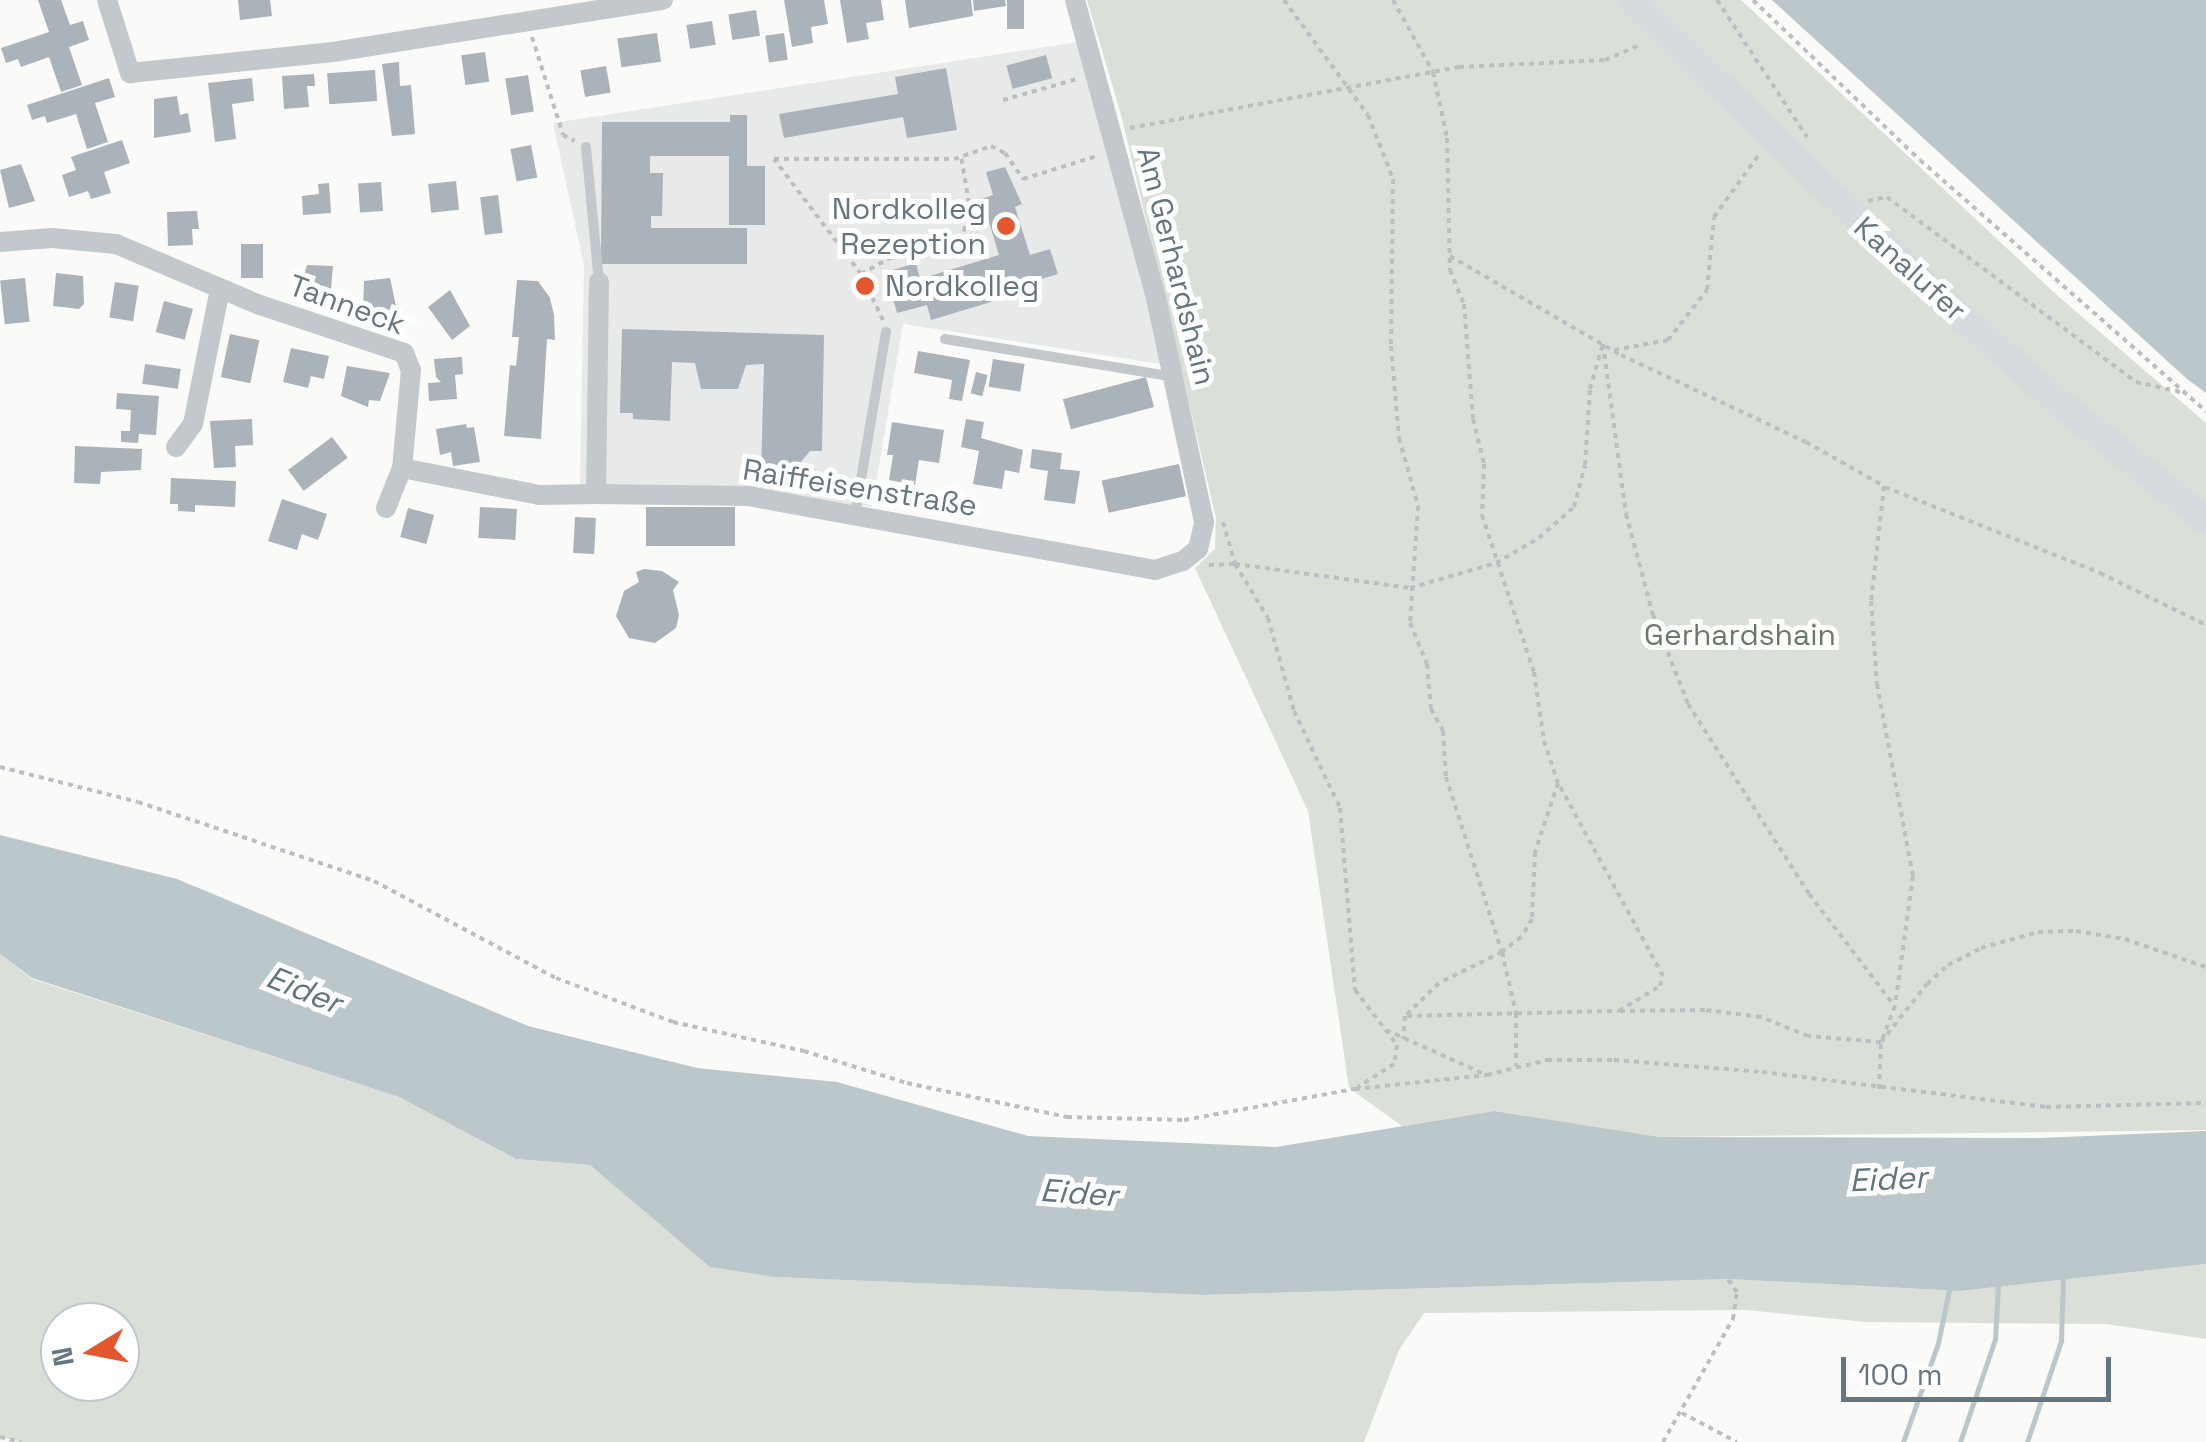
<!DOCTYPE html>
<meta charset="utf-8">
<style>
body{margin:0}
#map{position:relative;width:2206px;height:1442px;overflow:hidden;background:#fafaf8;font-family:"Space Grotesk",sans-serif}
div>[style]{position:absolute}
.built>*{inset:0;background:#e8e9e9}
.green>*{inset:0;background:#dadfd7}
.water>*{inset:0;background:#bbc7cb}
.stream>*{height:5px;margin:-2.5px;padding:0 2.5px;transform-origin:2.5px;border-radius:2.5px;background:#bbc7cb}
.building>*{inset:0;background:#aab3b9;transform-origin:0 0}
.path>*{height:4px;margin-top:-2px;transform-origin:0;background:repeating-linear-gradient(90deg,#bbbfc2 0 5px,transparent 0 10px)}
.lane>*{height:10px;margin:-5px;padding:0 5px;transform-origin:5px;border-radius:5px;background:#c3c8cc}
.street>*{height:20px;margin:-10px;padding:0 10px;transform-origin:10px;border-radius:10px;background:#c3c8cc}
.secondary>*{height:28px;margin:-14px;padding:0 14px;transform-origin:14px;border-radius:14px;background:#d6dbdf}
.dots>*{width:28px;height:28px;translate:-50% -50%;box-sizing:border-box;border:5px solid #fff;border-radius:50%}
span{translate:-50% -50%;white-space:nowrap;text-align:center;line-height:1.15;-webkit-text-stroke:10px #fff;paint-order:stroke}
.poi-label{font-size:30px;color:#657683}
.right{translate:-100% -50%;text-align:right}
.left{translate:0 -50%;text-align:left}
.street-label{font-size:30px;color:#657683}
.park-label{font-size:30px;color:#687a64}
.water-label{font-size:32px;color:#60757c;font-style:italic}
.north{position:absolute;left:40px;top:1302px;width:100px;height:100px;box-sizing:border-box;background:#fff;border:2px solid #c1c8cd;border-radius:50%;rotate:260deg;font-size:28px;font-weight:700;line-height:40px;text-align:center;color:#657683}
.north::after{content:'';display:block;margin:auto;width:35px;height:45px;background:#e4572e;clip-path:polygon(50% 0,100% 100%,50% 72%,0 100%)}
.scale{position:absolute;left:1841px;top:1357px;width:270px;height:45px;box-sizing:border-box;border:5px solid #657683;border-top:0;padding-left:12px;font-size:30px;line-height:35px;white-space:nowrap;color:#657683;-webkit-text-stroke:8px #fff;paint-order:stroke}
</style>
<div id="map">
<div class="built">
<div style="clip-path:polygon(1078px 42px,1167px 365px,903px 324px,872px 507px,749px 490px,580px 485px,584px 266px,553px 123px)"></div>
</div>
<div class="green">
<div style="clip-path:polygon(1087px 0,1741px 0,2059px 297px,2206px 423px,2206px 1130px,1660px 1137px,1496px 1111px,1402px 1126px,1349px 1088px,1308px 811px,1195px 568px,1215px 549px,1216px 518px,1122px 118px)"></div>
<div style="clip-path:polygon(evenodd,0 954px,32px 979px,399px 1097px,516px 1159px,590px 1165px,711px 1267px,774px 1277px,1204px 1295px,1728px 1279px,1960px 1291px,2206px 1264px,2206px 1339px,2106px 1324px,1867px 1322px,1746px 1310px,1424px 1313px,1399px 1350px,1364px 1442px,21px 1442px,0 1437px,0 954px,60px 1322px,120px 1322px,120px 1382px,60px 1382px,60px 1322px)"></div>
</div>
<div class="water">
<div style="clip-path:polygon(1772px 0,2206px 0,2206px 393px,2187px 379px)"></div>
<div style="clip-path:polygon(0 835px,177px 879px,528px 1026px,697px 1068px,837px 1082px,1028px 1136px,1276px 1147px,1495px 1111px,1660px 1137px,2040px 1138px,2206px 1131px,2206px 1264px,1960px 1291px,1728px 1279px,1204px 1295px,774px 1277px,710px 1267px,590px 1165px,516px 1159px,399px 1097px,32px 978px,0 954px)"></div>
</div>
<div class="stream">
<div style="left:1903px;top:1442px;width:105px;rotate:-70.5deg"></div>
<div style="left:1938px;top:1343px;width:54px;rotate:-78.3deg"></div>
<div style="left:1960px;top:1442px;width:109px;rotate:-71.2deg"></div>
<div style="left:1995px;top:1339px;width:53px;rotate:-86.8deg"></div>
<div style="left:2027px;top:1442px;width:107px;rotate:-71.4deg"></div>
<div style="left:2061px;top:1341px;width:62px;rotate:-88.2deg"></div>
</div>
<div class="building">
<div style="clip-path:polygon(38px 0,61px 0,70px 25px,83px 21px,89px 40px,69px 47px,82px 85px,61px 92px,49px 57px,21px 67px,18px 59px,6px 63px,1px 48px,49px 32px)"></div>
<div style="clip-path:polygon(238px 0,270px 0,272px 16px,240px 20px)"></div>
<div style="clip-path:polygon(784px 0,824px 0,828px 24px,811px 27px,813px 43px,792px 47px)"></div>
<div style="clip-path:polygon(840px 0,881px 0,884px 20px,866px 23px,869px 39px,847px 43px)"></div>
<div style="clip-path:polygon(905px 0,971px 0,973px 16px,909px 28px)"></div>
<div style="clip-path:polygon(973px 0,1005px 0,1006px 6px,974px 11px)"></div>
<div style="left:1007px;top:0;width:17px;height:29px"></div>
<div style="left:756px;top:10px;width:26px;height:28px;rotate:81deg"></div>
<div style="left:712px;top:21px;width:24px;height:26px;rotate:81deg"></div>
<div style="left:657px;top:33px;width:29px;height:40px;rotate:82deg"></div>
<div style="left:784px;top:33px;width:27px;height:19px;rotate:82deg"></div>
<div style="left:485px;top:52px;width:30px;height:24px;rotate:82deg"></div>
<div style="left:1046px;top:55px;width:24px;height:41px;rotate:75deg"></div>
<div style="clip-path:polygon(399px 62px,400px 86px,411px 85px,415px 134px,392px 136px,382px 64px)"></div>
<div style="left:606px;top:66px;width:27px;height:26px;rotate:80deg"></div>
<div style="clip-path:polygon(946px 68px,957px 130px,907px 138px,903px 117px,784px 138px,779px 114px,898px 94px,895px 77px)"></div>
<div style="left:375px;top:70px;width:31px;height:48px;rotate:86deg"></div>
<div style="clip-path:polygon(314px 74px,315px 86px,307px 86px,309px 107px,284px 109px,282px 76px)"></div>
<div style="left:528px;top:75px;width:37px;height:23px;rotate:81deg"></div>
<div style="clip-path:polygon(109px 78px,115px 97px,95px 103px,108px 142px,87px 149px,76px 114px,47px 123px,45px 116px,32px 120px,27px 105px)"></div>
<div style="clip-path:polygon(252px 78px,254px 101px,232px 104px,236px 139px,215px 142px,208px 83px)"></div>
<div style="clip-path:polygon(177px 96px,180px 115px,188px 113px,191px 132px,154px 138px,154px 99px)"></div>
<div style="clip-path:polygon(730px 115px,747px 115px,747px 166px,765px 166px,765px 225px,729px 225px,729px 156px,650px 156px,650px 173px,663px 173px,662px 216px,651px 216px,651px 228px,747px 228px,747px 264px,601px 264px,602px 122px,730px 122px)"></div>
<div style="clip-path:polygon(122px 140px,130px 163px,104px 172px,111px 193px,91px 199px,88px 191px,69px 197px,62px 175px,76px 170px,71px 157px)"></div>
<div style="left:531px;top:145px;width:33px;height:21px;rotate:79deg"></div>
<div style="clip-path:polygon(21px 164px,35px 201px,9px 208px,0 170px)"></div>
<div style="clip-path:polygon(1005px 167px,1022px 204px,1015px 207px,1030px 255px,1050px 249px,1058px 274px,988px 295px,991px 302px,931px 320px,927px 305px,897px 313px,886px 272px,916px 263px,920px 279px,999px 255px,982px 199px,993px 195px,986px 172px)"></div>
<div style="left:456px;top:181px;width:29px;height:28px;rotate:84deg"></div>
<div style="left:381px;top:182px;width:29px;height:23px;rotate:86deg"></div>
<div style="clip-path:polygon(329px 183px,331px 213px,303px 215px,302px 196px,319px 194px,318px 184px)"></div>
<div style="left:498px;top:195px;width:38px;height:18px;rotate:83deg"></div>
<div style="clip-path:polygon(197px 211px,199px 229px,192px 229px,193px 245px,168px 246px,167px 212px)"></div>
<div style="left:241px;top:244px;width:22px;height:34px"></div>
<div style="clip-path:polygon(307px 265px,333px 266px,330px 301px,306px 299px,307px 291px,300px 290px)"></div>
<div style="clip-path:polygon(56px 273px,83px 276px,84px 304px,79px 309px,53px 306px)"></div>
<div style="left:25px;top:278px;width:44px;height:25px;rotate:84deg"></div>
<div style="clip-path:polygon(390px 278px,396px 306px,393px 313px,363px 312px,364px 281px)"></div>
<div style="clip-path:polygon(517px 280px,538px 281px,550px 298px,554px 315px,555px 340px,547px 339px,541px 439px,504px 436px,510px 365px,516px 366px,519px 337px,512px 337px)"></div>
<div style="left:115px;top:282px;width:24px;height:36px;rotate:9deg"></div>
<div style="clip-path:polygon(450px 290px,470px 326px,452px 340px,428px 307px)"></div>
<div style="left:164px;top:301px;width:30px;height:32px;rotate:15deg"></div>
<div style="clip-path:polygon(622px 329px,824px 335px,822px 451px,810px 451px,790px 475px,761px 474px,764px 364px,746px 365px,738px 389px,701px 389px,695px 363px,672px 362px,670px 421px,633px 419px,633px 413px,620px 413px)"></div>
<div style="left:230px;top:334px;width:30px;height:44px;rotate:12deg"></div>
<div style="clip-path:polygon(291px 348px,329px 356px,324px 379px,311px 376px,308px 388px,283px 382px)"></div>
<div style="clip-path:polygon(918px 351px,970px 360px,962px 401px,949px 399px,952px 380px,914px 373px)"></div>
<div style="clip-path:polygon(462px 357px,463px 374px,455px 375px,457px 399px,429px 401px,428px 383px,441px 382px,436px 377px,434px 359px)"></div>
<div style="left:993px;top:359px;width:32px;height:28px;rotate:9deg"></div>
<div style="left:145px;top:364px;width:36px;height:20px;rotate:8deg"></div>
<div style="clip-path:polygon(347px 366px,390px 373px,380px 401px,369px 400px,368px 407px,341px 396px)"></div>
<div style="left:976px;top:372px;width:12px;height:22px;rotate:14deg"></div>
<div style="left:1146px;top:377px;width:31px;height:86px;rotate:75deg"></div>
<div style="clip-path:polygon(117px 393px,159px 396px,156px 435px,139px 434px,138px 443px,121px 442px,121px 431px,130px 431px,131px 410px,116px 409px)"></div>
<div style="clip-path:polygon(252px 419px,253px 445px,235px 446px,236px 467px,214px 468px,210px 421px)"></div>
<div style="clip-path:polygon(966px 419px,984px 422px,981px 438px,1023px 450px,1019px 473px,1005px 470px,1002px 489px,973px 484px,979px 451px,961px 447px)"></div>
<div style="clip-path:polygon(892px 422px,944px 430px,939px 463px,919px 460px,915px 485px,889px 480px,893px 455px,887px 455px)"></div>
<div style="clip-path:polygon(466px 424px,467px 428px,474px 427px,480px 462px,453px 466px,451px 452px,440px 455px,436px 429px)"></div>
<div style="left:332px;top:437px;width:26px;height:55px;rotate:53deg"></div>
<div style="clip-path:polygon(75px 446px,142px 449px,141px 470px,101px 472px,100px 484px,74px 483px)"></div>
<div style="clip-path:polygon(1032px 449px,1062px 453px,1060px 469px,1080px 471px,1075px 504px,1044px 500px,1048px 471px,1030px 468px)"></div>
<div style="left:1179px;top:464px;width:33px;height:79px;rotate:78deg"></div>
<div style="clip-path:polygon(171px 478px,236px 481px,235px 507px,195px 505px,195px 512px,178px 511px,178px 504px,170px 504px)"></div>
<div style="clip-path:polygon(282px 499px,327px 514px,318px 540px,302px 534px,297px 550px,268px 541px)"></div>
<div style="left:480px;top:507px;width:37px;height:31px;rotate:3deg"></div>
<div style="left:735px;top:507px;width:39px;height:89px;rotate:90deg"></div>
<div style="left:408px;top:508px;width:27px;height:30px;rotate:15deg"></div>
<div style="left:575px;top:517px;width:21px;height:36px;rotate:3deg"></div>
<div style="clip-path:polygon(644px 569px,662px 571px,679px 582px,673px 590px,679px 615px,676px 628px,655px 643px,629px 638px,616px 616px,624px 591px,639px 582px,636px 572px)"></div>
</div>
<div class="path">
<div style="left:1284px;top:0;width:142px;rotate:53.9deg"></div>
<div style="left:1368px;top:115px;width:69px;rotate:68.7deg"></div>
<div style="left:1393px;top:179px;width:167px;rotate:90.7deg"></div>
<div style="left:1391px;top:346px;width:92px;rotate:85deg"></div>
<div style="left:1399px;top:438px;width:71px;rotate:74.4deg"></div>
<div style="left:1418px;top:506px;width:117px;rotate:93.9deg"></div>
<div style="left:1410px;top:623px;width:44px;rotate:67.5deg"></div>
<div style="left:1427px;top:664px;width:45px;rotate:84.9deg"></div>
<div style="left:1431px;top:709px;width:25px;rotate:61deg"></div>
<div style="left:1443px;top:731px;width:46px;rotate:86.3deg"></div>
<div style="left:1446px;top:777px;width:184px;rotate:72.3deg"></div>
<div style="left:1502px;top:952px;width:63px;rotate:77.1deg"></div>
<div style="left:1516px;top:1013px;width:53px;rotate:90deg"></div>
<div style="left:1393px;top:0;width:82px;rotate:60.9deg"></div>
<div style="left:1433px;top:72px;width:67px;rotate:78deg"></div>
<div style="left:1447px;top:138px;width:132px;rotate:88.7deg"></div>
<div style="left:1450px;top:270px;width:37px;rotate:68deg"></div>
<div style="left:1464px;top:304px;width:115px;rotate:85.5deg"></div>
<div style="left:1473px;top:419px;width:46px;rotate:76.3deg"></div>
<div style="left:1484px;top:464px;width:51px;rotate:92.2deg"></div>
<div style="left:1482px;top:515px;width:165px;rotate:71.7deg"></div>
<div style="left:1534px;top:672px;width:70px;rotate:81.8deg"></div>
<div style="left:1544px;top:741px;width:44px;rotate:71.6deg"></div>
<div style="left:1558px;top:783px;width:73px;rotate:108.4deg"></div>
<div style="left:1535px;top:852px;width:67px;rotate:92.6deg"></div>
<div style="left:1532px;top:919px;width:21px;rotate:121deg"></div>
<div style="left:1521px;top:937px;width:24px;rotate:142deg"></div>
<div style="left:1502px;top:952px;width:70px;rotate:153.8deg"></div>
<div style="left:1439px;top:983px;width:47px;rotate:135.9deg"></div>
<div style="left:1405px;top:1016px;width:23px;rotate:95deg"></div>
<div style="left:1717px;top:0;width:164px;rotate:56.7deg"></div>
<div style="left:1753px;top:0;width:231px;rotate:43.8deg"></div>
<div style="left:1920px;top:160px;width:381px;rotate:41.3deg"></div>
<div style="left:532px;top:37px;width:103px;rotate:72.4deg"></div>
<div style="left:563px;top:135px;width:13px;rotate:27deg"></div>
<div style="left:1003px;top:100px;width:77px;rotate:-15.8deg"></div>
<div style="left:1130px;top:128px;width:335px;rotate:-10.5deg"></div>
<div style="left:1459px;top:67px;width:146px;rotate:-2.7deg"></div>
<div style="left:1605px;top:60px;width:40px;rotate:-23.4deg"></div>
<div style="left:1868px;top:201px;width:19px;rotate:-12deg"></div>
<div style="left:1887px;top:197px;width:310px;rotate:36.6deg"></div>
<div style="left:2136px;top:382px;width:46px;rotate:12.5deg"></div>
<div style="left:1450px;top:256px;width:198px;rotate:30.1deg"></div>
<div style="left:1621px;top:355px;width:204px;rotate:25.2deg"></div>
<div style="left:1806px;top:442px;width:90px;rotate:29.4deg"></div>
<div style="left:1884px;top:486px;width:116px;rotate:96.4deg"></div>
<div style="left:1871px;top:601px;width:83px;rotate:85.9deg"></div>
<div style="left:1877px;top:684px;width:195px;rotate:79.4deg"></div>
<div style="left:1913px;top:876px;width:131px;rotate:97.9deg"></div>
<div style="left:1895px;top:1006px;width:39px;rotate:111deg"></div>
<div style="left:1881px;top:1042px;width:73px;rotate:-175.3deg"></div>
<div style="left:1808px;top:1036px;width:51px;rotate:-158deg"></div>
<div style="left:1761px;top:1017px;width:56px;rotate:-172.9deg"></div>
<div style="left:1705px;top:1010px;width:86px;rotate:179.3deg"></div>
<div style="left:861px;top:274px;width:33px;rotate:-29deg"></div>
<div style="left:890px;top:258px;width:65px;rotate:-7deg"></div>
<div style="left:955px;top:250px;width:21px;rotate:-65deg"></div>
<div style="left:964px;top:231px;width:28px;rotate:-80deg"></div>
<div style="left:969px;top:203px;width:48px;rotate:-99.7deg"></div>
<div style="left:883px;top:320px;width:51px;rotate:-115.6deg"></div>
<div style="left:861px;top:274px;width:144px;rotate:-127.1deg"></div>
<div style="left:774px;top:159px;width:180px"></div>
<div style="left:954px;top:159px;width:39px;rotate:-19deg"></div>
<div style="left:991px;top:146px;width:16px;rotate:27deg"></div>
<div style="left:1005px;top:153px;width:32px;rotate:55deg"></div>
<div style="left:1023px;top:179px;width:77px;rotate:-17.3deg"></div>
<div style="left:1614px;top:350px;width:55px;rotate:-10.5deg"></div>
<div style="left:1668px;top:340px;width:63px;rotate:-52deg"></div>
<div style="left:1707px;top:290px;width:73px;rotate:-84.5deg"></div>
<div style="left:1714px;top:217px;width:79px;rotate:-54.3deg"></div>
<div style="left:1885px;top:487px;width:232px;rotate:21.8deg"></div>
<div style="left:2100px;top:573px;width:118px;rotate:26.1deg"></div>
<div style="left:1223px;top:522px;width:44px;rotate:74.1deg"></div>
<div style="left:1235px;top:564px;width:63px;rotate:58.6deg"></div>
<div style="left:1268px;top:618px;width:97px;rotate:74.4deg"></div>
<div style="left:1294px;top:711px;width:107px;rotate:64.6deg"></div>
<div style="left:1340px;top:808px;width:183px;rotate:85.3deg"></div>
<div style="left:1355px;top:990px;width:69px;rotate:52.6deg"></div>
<div style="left:1397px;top:1045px;width:19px;rotate:99deg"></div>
<div style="left:1394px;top:1064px;width:43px;rotate:147.4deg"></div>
<div style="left:1209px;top:565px;width:26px;rotate:-2deg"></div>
<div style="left:1235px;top:564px;width:177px;rotate:7.8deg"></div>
<div style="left:1410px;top:588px;width:90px;rotate:-16.2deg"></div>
<div style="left:1496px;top:563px;width:50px;rotate:-30.2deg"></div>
<div style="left:1539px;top:538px;width:47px;rotate:-41.5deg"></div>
<div style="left:1574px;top:507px;width:43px;rotate:-75.3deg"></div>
<div style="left:1585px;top:465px;width:76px;rotate:-86.2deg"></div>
<div style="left:1590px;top:389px;width:47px;rotate:-73.9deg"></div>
<div style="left:1603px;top:344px;width:172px;rotate:82.3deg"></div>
<div style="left:1626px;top:514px;width:105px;rotate:75deg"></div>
<div style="left:1653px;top:615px;width:96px;rotate:68.5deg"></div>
<div style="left:1688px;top:704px;width:225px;rotate:57.5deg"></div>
<div style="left:1809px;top:894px;width:138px;rotate:52.6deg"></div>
<div style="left:0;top:767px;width:142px;rotate:14.2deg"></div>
<div style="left:138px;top:802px;width:249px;rotate:18.5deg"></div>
<div style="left:374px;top:881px;width:206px;rotate:28.1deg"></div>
<div style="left:556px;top:978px;width:125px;rotate:20.6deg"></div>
<div style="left:673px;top:1022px;width:134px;rotate:12.5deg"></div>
<div style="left:804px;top:1051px;width:108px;rotate:17.3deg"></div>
<div style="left:907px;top:1083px;width:164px;rotate:12deg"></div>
<div style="left:1067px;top:1117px;width:117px;rotate:1.5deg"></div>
<div style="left:1184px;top:1120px;width:174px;rotate:-10.3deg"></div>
<div style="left:1355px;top:1089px;width:133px;rotate:-6.1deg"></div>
<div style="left:1487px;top:1075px;width:62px;rotate:-14deg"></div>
<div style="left:1547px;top:1060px;width:67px"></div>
<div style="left:1614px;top:1060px;width:148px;rotate:4.6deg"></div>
<div style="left:1762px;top:1072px;width:286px;rotate:7deg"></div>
<div style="left:2046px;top:1107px;width:160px;rotate:-1.4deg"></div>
<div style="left:1407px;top:1016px;width:212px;rotate:-1.4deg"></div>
<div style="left:1619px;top:1011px;width:48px;rotate:-31.4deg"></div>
<div style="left:1660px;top:986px;width:10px;rotate:-73deg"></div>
<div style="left:1663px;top:976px;width:220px;rotate:-118.5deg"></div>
<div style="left:1386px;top:1030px;width:105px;rotate:24.1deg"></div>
<div style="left:1879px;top:1089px;width:47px;rotate:-87.6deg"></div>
<div style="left:1881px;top:1042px;width:74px;rotate:-51.6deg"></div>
<div style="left:1927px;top:984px;width:28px;rotate:-42deg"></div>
<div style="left:1948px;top:965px;width:37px;rotate:-27deg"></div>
<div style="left:1981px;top:948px;width:59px;rotate:-15.7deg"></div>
<div style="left:2038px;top:932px;width:38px;rotate:-2deg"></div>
<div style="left:2076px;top:931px;width:50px;rotate:9.3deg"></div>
<div style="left:2125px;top:939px;width:86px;rotate:19.1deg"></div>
<div style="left:1682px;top:1413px;width:62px;rotate:27.8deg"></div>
<div style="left:0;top:1437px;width:22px;rotate:13deg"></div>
<div style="left:1663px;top:1442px;width:142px;rotate:-60.4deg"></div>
<div style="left:1733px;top:1319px;width:27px;rotate:-82deg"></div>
<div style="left:1737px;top:1292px;width:16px;rotate:-125deg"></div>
</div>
<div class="lane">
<div style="left:586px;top:147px;width:136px;rotate:84.5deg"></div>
<div style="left:945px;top:339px;width:232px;rotate:9.4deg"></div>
<div style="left:855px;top:515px;width:186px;rotate:-80.4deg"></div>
</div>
<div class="street">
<div style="left:107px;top:0;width:77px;rotate:72.5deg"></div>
<div style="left:130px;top:73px;width:204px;rotate:-5.9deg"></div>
<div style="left:333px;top:52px;width:334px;rotate:-9deg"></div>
<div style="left:0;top:242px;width:52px;rotate:-4.4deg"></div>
<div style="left:52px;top:238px;width:64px;rotate:5.4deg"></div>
<div style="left:116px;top:244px;width:156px;rotate:23deg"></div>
<div style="left:260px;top:305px;width:152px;rotate:18.4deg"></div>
<div style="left:404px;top:353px;width:18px;rotate:68deg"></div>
<div style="left:411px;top:370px;width:98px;rotate:95.2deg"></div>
<div style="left:402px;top:468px;width:140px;rotate:11.1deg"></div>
<div style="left:539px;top:495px;width:57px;rotate:-1deg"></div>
<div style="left:599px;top:282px;width:212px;rotate:90.8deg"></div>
<div style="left:596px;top:494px;width:152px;rotate:0.8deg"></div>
<div style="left:748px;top:496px;width:414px;rotate:10.3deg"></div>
<div style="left:1155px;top:570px;width:29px;rotate:-18deg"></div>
<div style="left:1183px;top:561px;width:19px;rotate:-39deg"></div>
<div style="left:1198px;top:549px;width:28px;rotate:-77deg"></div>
<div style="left:1204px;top:522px;width:229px;rotate:-102.1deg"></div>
<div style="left:1156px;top:298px;width:309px;rotate:-105.2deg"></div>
<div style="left:176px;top:447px;width:29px;rotate:-54deg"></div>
<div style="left:193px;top:424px;width:138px;rotate:-78.7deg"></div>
<div style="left:386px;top:508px;width:43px;rotate:-68.2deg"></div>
</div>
<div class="secondary">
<div style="left:1631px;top:0;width:412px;rotate:44deg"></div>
<div style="left:1927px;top:286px;width:172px;rotate:41.5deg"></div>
<div style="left:2056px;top:400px;width:192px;rotate:38.7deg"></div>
</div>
<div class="dots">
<div style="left:1006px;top:226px;background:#e4572e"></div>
<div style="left:865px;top:286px;background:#e4572e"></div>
</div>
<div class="poi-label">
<span class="right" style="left:986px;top:226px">Nordkolleg<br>Rezeption</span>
<span class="left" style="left:885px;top:286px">Nordkolleg</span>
</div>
<div class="street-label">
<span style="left:1176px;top:266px;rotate:76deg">Am Gerhardshain</span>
<span style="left:1910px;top:269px;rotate:42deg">Kanalufer</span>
<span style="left:347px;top:305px;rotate:20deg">Tanneck</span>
<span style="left:860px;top:488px;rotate:9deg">Raiffeisenstraße</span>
</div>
<div class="park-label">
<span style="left:1740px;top:635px">Gerhardshain</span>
</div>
<div class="water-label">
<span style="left:304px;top:990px;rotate:22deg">Eider</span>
<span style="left:1888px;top:1179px;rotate:-3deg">Eider</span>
<span style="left:1079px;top:1193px;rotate:4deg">Eider</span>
</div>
<div class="north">N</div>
<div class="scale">100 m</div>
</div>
